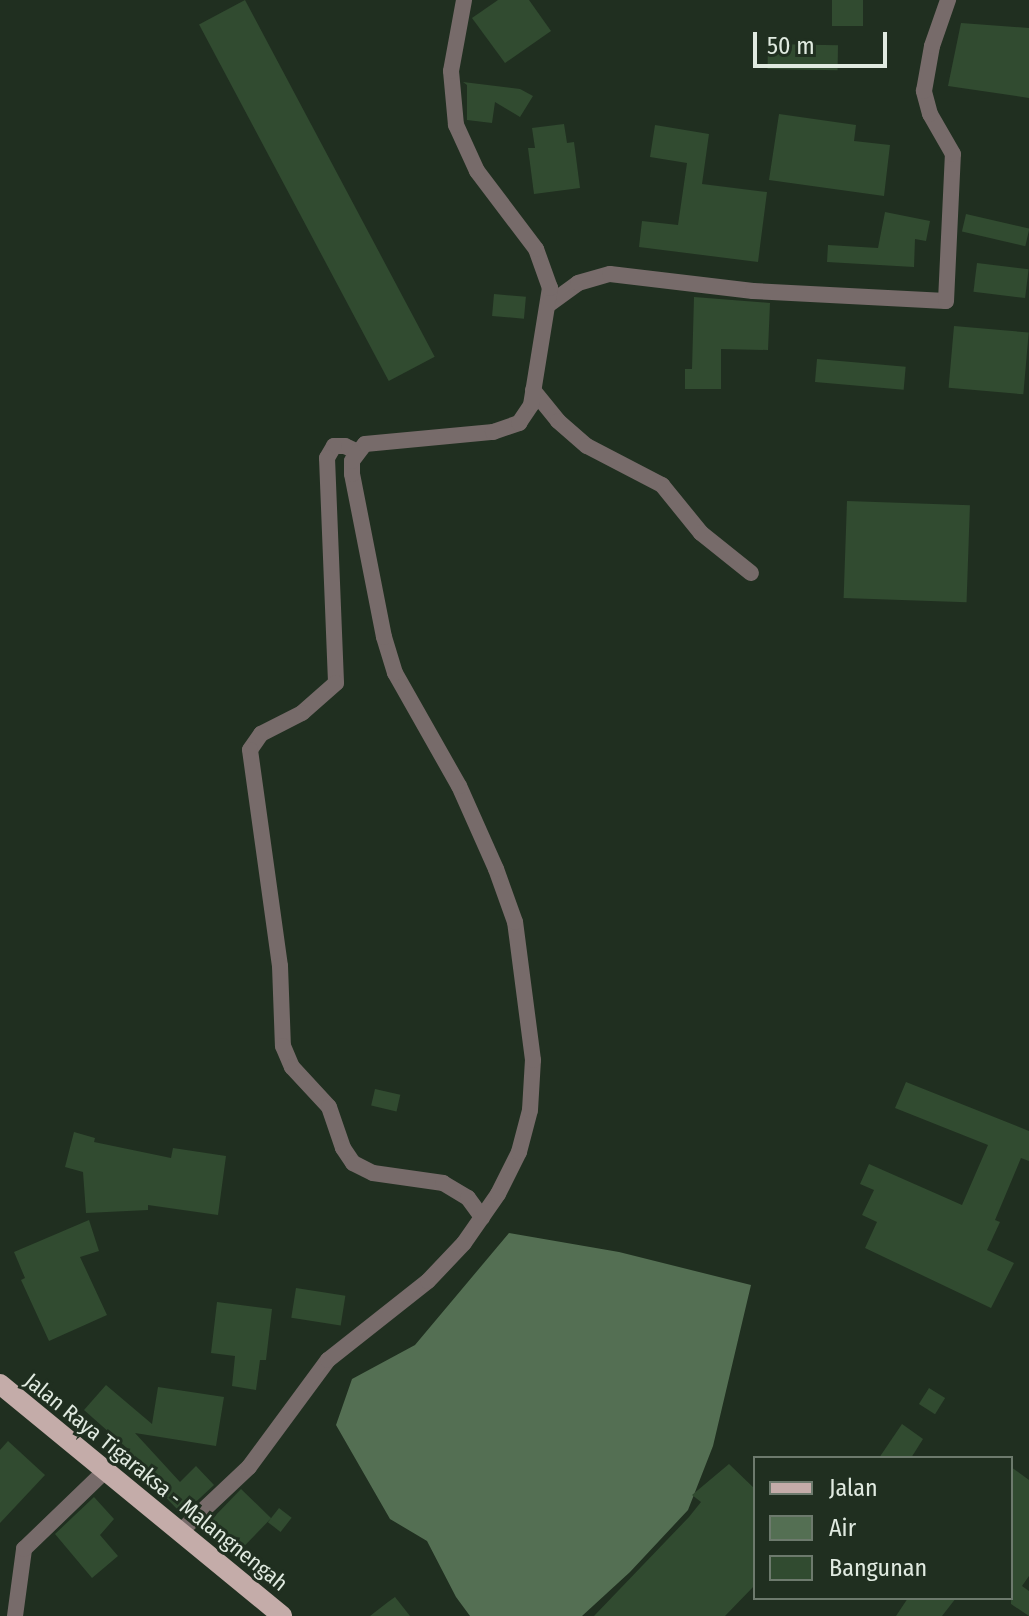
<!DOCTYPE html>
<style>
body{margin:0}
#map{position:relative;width:1029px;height:1616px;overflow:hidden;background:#202f20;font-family:"Fira Sans Condensed",sans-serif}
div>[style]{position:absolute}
.water>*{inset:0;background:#546f53}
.building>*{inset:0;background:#314b30;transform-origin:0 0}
.minor>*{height:16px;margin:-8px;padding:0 8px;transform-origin:8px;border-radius:8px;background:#776b6a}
.primary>*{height:20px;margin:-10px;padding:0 10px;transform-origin:10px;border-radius:10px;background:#c4aca9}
span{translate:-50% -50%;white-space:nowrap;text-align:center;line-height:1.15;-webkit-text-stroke:6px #202f20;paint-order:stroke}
.street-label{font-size:22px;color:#e0eae0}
.legend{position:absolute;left:753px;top:1456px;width:260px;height:144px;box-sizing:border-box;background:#202f20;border:2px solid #6d7a6d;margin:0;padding:10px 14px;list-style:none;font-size:24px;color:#e0eae0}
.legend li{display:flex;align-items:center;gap:16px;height:40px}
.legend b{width:40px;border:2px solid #6d7a6d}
.scale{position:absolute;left:753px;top:32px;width:134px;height:36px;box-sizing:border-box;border:4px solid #e0eae0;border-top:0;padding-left:10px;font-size:24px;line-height:28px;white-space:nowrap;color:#e0eae0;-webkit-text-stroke:6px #202f20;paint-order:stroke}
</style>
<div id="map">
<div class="water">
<div style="clip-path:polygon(509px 1233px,619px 1252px,751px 1285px,713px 1446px,688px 1510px,630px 1572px,582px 1616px,470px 1616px,456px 1597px,427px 1541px,390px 1519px,336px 1425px,352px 1379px,415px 1345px)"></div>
</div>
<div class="building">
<div style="left:245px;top:0;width:404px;height:52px;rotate:62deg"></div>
<div style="clip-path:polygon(498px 0,529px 0,551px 31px,505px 63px,472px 18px)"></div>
<div style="left:832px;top:0;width:31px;height:26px"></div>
<div style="clip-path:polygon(961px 23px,1029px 28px,1029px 98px,948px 86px)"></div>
<div style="left:768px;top:44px;width:70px;height:25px;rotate:1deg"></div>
<div style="clip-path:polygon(463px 82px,520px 89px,533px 96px,520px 117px,495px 102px,492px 123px,467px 120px,467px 85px)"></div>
<div style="clip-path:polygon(779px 114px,856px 125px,854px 141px,890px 145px,884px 196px,769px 180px)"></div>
<div style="clip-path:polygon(564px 124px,567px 143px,574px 142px,580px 188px,534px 194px,528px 148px,535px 148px,532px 128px)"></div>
<div style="clip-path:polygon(655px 125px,709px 134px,702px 184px,767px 192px,758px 262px,639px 247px,642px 221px,678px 225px,687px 163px,650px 157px)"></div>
<div style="clip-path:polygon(885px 212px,930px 221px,926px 241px,915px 239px,914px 267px,827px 262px,828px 245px,878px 248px)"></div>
<div style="left:966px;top:214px;width:65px;height:18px;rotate:13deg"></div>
<div style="left:977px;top:263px;width:52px;height:29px;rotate:7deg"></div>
<div style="left:494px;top:294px;width:32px;height:22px;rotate:5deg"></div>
<div style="clip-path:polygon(694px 297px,770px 303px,768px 350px,721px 349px,721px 389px,685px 389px,685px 369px,692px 369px)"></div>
<div style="left:954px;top:326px;width:75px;height:62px;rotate:5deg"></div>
<div style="left:817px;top:359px;width:89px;height:23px;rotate:5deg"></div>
<div style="left:847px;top:501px;width:123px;height:97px;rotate:2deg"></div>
<div style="clip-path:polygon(906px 1082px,1029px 1131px,1029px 1161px,1021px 1158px,995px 1220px,1000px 1222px,987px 1250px,1014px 1263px,991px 1308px,865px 1248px,877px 1222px,862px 1215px,874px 1190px,860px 1184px,869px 1164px,962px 1205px,988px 1145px,895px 1108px)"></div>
<div style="left:375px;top:1089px;width:26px;height:17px;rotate:13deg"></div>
<div style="clip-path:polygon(74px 1132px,95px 1138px,94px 1142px,171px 1158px,173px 1148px,226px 1156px,218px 1215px,148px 1205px,148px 1210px,86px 1213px,83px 1172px,65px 1167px)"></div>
<div style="clip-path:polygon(89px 1220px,99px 1251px,80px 1257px,107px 1315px,49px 1341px,21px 1280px,25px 1278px,14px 1252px)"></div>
<div style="left:296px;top:1288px;width:50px;height:30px;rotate:9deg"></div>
<div style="clip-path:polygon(217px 1302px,272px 1309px,266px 1360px,260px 1360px,256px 1390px,232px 1386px,235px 1356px,211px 1353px)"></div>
<div style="clip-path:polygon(106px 1385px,152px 1424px,158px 1387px,224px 1397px,216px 1446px,135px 1433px,180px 1482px,196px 1466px,214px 1485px,186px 1511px,184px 1509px,180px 1512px,133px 1464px,125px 1470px,116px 1460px,128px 1449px,84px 1410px)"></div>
<div style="left:929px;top:1388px;width:19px;height:19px;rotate:32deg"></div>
<div style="clip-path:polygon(902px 1424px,923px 1439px,911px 1458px,879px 1458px)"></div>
<div style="clip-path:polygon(8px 1441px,45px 1475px,0 1523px,0 1450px)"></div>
<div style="clip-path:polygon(729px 1464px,755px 1489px,755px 1585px,725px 1616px,594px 1616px,689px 1517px,701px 1502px,692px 1495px)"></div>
<div style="clip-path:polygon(1011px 1467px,1029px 1480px,1029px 1576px,1022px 1586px,1029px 1591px,1029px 1616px,1011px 1604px)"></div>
<div style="left:241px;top:1489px;width:42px;height:54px;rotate:44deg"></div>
<div style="clip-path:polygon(94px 1497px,114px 1519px,100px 1535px,118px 1556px,92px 1578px,55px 1534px)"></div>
<div style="left:279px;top:1508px;width:16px;height:18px;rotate:38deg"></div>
<div style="clip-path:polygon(395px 1597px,410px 1616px,370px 1616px,388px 1602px)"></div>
<div style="clip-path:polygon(908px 1598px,956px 1598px,942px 1616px,896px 1616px)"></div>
</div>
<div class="minor">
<div style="left:548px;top:305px;width:37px;rotate:-36deg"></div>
<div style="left:578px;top:283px;width:33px;rotate:-16deg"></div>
<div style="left:610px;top:274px;width:144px;rotate:6.8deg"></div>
<div style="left:753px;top:291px;width:193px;rotate:3deg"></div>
<div style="left:946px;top:301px;width:147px;rotate:-87.3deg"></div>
<div style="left:953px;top:154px;width:46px;rotate:-119.9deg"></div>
<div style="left:930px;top:114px;width:24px;rotate:-105deg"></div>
<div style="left:924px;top:91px;width:46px;rotate:-79.9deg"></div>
<div style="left:932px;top:46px;width:49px;rotate:-70.8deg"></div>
<div style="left:533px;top:390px;width:40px;rotate:51deg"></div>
<div style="left:558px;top:421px;width:38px;rotate:41deg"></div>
<div style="left:587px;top:446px;width:85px;rotate:27.5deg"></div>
<div style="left:662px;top:485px;width:62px;rotate:50.9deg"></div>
<div style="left:701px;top:533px;width:64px;rotate:38.7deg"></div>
<div style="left:356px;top:451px;width:12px;rotate:-156deg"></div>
<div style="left:345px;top:446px;width:11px;rotate:180deg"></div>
<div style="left:334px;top:446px;width:14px;rotate:120deg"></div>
<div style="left:327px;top:458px;width:225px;rotate:87.7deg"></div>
<div style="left:336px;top:683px;width:45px;rotate:138.6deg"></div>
<div style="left:302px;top:713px;width:46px;rotate:152.9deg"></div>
<div style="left:261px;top:734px;width:19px;rotate:125deg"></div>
<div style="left:250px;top:750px;width:218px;rotate:82.1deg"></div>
<div style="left:280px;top:966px;width:80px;rotate:87.9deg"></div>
<div style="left:283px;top:1046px;width:23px;rotate:67deg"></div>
<div style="left:292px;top:1067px;width:54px;rotate:47.2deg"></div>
<div style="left:329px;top:1107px;width:43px;rotate:71.1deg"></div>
<div style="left:343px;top:1148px;width:18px;rotate:56deg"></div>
<div style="left:353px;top:1163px;width:22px;rotate:27deg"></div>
<div style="left:373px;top:1173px;width:71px;rotate:8.1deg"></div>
<div style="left:443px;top:1183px;width:29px;rotate:31deg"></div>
<div style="left:468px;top:1198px;width:24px;rotate:54deg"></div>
<div style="left:180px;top:1532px;width:95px;rotate:-43.3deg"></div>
<div style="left:249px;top:1467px;width:133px;rotate:-53.6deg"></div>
<div style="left:328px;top:1360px;width:127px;rotate:-38.3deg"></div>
<div style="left:428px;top:1281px;width:52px;rotate:-46.5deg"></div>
<div style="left:464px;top:1243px;width:60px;rotate:-55.2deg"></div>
<div style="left:498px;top:1194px;width:47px;rotate:-63.4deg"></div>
<div style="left:519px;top:1152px;width:43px;rotate:-75.3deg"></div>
<div style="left:530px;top:1110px;width:50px;rotate:-86.6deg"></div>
<div style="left:533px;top:1060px;width:139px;rotate:-97.4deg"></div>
<div style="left:515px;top:922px;width:56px;rotate:-109.7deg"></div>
<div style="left:496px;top:869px;width:91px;rotate:-114deg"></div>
<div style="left:459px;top:786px;width:130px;rotate:-119.5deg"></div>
<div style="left:395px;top:673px;width:38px;rotate:-107deg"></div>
<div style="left:384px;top:637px;width:166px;rotate:-101.1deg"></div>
<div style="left:352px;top:474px;width:13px;rotate:-90deg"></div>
<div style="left:352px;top:461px;width:21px;rotate:-53deg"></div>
<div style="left:365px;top:444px;width:129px;rotate:-5.4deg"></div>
<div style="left:493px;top:432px;width:28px;rotate:-19deg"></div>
<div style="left:519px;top:423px;width:22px;rotate:-56deg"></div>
<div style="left:531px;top:405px;width:119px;rotate:-80.8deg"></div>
<div style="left:550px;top:288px;width:41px;rotate:-109.7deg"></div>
<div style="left:536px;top:249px;width:98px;rotate:-127.1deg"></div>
<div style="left:477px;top:171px;width:51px;rotate:-114.5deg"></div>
<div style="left:456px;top:125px;width:54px;rotate:-95.3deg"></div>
<div style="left:451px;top:71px;width:72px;rotate:-79.6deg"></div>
<div style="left:15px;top:1616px;width:68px;rotate:-82.3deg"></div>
<div style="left:24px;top:1549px;width:112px;rotate:-43.9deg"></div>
</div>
<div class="primary">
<div style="left:0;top:1384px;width:365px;rotate:39.4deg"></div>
</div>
<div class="street-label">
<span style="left:156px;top:1482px;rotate:39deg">Jalan Raya Tigaraksa - Malangnengah</span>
</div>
<ul class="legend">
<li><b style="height:10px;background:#c4aca9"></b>Jalan</li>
<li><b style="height:22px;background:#546f53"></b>Air</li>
<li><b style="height:22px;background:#314b30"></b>Bangunan</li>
</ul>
<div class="scale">50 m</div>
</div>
